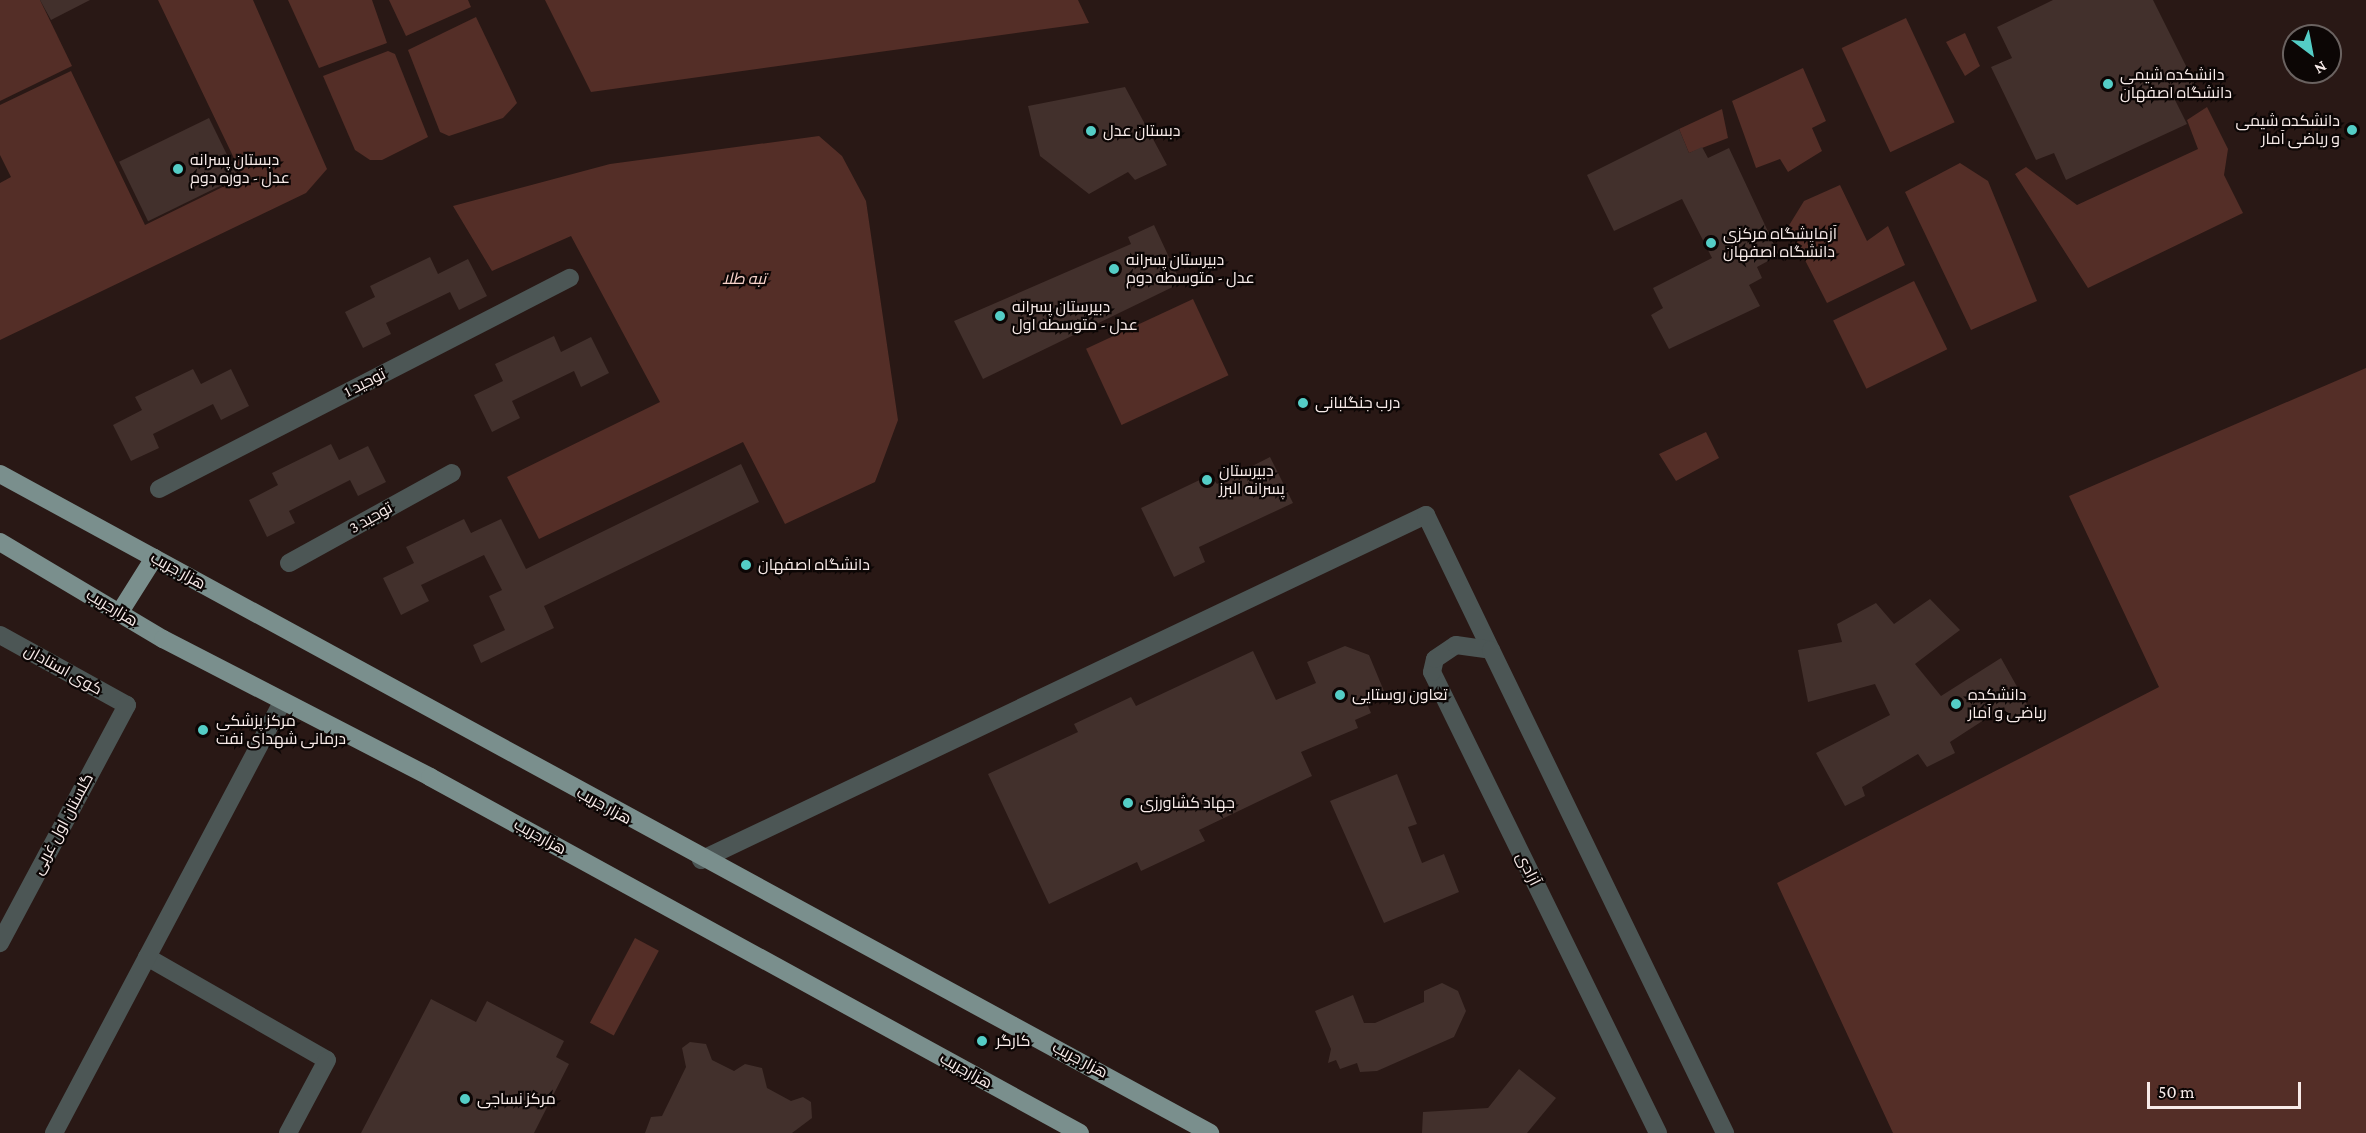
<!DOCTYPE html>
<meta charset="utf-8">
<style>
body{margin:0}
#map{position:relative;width:2366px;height:1133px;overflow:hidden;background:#291815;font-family:"Crimson Pro",Cairo,serif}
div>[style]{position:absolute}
.green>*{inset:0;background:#542e27;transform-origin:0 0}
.building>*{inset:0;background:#42302c;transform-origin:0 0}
.minor>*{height:18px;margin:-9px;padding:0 9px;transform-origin:9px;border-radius:9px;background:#4c5655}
.major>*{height:18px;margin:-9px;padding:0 9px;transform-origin:9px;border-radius:9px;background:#7a8f8d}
.dots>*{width:16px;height:16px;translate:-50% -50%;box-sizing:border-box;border:3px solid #0c0605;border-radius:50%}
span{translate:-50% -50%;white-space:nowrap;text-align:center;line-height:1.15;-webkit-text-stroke:4.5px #0c0605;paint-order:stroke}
.poi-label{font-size:16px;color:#f8ebe9}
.left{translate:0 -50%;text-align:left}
.right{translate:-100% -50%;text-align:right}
.park-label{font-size:16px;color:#f8d3cb;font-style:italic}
.street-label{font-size:16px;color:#f8ebe9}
.north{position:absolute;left:2282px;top:24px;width:60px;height:60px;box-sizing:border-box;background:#0c0605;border:2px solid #6a6260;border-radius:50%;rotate:148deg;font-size:16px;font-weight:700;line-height:24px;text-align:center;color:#f8ebe9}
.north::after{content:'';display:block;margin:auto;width:21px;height:27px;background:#54cdc6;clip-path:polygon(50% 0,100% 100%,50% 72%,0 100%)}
.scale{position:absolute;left:2147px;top:1082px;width:154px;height:27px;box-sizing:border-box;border:3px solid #f8ebe9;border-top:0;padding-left:8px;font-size:18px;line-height:21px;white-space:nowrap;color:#f8ebe9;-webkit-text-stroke:4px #0c0605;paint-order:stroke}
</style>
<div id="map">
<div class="green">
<div style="clip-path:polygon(0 0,40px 0,72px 66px,0 101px)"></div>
<div style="clip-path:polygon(158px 0,253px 0,327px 169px,306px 193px,0 340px,0 183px,11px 177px,0 155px,0 105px,71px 71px,145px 225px,243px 177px)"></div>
<div style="clip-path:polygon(288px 0,372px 0,387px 43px,319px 68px)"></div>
<div style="clip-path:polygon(389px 0,468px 0,471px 7px,406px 36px)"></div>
<div style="clip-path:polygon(545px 0,1078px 0,1089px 23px,591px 92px)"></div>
<div style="clip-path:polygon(476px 17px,517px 103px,503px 118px,449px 136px,440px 132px,408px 50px)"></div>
<div style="left:1906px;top:18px;width:115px;height:71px;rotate:65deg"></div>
<div style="clip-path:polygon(1965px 33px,1980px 66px,1965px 76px,1946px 42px)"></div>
<div style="clip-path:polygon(388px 51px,395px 54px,428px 137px,382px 160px,370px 160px,355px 150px,323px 76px)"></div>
<div style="clip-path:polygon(1803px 68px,1826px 121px,1812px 128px,1822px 151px,1788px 172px,1780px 159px,1756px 168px,1732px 101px)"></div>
<div style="clip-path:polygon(2207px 107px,2228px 149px,2224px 175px,2243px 213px,2088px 288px,2015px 174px,2026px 167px,2077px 205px,2198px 149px,2187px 120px)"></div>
<div style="clip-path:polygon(1722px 109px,1728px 138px,1689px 153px,1679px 129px)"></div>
<div style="clip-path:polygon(819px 136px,842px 156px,866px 201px,898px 420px,875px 482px,785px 524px,743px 442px,539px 539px,507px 477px,660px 402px,571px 236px,492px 271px,453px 206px,610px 164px)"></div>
<div style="clip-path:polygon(1960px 163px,1988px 181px,2037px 301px,1971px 330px,1905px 192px)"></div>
<div style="clip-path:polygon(1840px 185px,1867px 241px,1888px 226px,1905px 265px,1827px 303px,1788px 227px,1804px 201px)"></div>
<div style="left:1914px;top:281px;width:76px;height:90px;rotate:64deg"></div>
<div style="left:1193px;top:299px;width:84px;height:118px;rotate:65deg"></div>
<div style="clip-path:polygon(2366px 368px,2366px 1133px,1893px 1133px,1777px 883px,2159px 687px,2069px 496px)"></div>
<div style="clip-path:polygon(1706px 432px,1719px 458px,1676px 481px,1659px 454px)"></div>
<div style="left:635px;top:938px;width:27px;height:96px;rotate:28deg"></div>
</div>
<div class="building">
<div style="clip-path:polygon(40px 0,90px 0,51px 20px)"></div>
<div style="clip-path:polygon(2053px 0,2153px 0,2195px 84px,2172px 94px,2187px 124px,2066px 180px,2054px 153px,2036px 160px,1991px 67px,2012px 58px,1997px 27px)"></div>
<div style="clip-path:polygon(1125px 87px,1167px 165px,1135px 180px,1128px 172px,1089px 194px,1040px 156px,1028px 106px)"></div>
<div style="left:209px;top:118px;width:66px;height:100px;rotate:64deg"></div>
<div style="clip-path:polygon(1679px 129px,1689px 153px,1702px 147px,1708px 158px,1729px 148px,1779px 255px,1757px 267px,1762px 278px,1749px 285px,1760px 306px,1669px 349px,1651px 315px,1663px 308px,1653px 288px,1712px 258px,1682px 199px,1614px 231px,1587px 175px)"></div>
<div style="clip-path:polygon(1154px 225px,1181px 283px,983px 379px,954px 321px,1131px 244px,1128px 237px)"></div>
<div style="clip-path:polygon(430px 257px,438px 274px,468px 259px,487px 296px,459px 310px,450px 292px,386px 323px,391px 334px,363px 348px,345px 312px,375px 297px,370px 286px)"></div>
<div style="clip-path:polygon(554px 336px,561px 352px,591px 337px,609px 373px,581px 387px,574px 371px,512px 401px,520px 418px,492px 432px,474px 395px,503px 381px,495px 364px)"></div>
<div style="clip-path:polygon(193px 369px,201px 384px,231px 369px,249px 406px,221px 420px,213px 404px,153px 434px,159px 448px,131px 461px,113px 425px,142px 410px,135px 397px)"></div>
<div style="clip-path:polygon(331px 444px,339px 460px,368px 446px,386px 482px,358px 496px,350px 480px,289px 511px,295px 523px,267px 537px,249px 500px,278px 485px,272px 473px)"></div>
<div style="clip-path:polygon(1270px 457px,1293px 503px,1199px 547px,1205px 562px,1174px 577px,1141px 508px,1210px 475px,1217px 484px)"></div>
<div style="clip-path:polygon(741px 464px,759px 502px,544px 606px,554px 628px,481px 663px,473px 645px,505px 630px,489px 596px,502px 590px,484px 555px,421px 585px,429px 601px,401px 615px,383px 578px,414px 563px,406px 547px,464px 519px,471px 533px,501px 519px,526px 569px)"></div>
<div style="clip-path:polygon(1930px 599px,1960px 630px,1915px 664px,1941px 696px,2001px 658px,2029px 708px,2010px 721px,2004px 707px,1950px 742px,1955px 753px,1927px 767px,1918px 754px,1862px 787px,1865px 796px,1845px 806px,1816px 753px,1890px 715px,1875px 684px,1808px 702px,1798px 650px,1842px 642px,1837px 624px,1876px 603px,1894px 624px)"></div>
<div style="clip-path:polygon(1345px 646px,1369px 655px,1384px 691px,1365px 699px,1371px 713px,1355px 720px,1358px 728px,1301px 752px,1312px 776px,1199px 830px,1205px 841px,1141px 871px,1137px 862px,1049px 904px,988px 774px,1078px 732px,1074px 724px,1131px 697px,1136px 706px,1253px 651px,1276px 700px,1316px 683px,1307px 662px)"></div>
<div style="clip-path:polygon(1397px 774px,1417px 824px,1408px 827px,1422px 863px,1444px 854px,1459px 892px,1384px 923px,1330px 801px)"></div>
<div style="clip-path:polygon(1442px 983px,1458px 991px,1466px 1011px,1454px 1037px,1377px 1071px,1360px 1072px,1357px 1063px,1340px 1069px,1336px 1060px,1328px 1063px,1331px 1049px,1315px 1011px,1353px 995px,1364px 1023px,1375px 1023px,1424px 1002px,1424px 991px)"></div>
<div style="clip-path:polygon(431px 999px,476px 1022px,487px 1001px,564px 1041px,556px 1057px,569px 1064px,534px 1133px,361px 1133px)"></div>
<div style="clip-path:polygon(690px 1042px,706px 1044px,712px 1060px,734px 1071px,745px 1064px,762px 1068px,767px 1088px,791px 1101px,803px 1097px,811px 1102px,812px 1118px,792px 1133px,645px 1133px,651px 1117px,662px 1116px,686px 1067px,682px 1048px)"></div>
<div style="clip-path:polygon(1519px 1069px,1556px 1098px,1527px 1133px,1422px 1133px,1423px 1112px,1488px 1108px)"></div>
</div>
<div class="minor">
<div style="left:159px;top:489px;width:462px;rotate:-27.2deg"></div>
<div style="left:289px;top:563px;width:186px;rotate:-28.9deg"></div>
<div style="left:0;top:635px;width:145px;rotate:28.9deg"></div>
<div style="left:127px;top:705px;width:270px;rotate:118.1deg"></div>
<div style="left:701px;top:860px;width:803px;rotate:-25.45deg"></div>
<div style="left:1426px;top:515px;width:150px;rotate:64.3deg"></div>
<div style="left:147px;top:957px;width:207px;rotate:29.8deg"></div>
<div style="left:327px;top:1060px;width:83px;rotate:118.1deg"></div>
<div style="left:54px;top:1133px;width:488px;rotate:-62.1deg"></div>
<div style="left:1658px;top:1133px;width:513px;rotate:-116.12deg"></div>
<div style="left:1432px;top:672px;width:13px;rotate:-77deg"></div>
<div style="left:1435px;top:659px;width:25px;rotate:-34deg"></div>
<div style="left:1456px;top:645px;width:35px;rotate:8deg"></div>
<div style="left:1491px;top:650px;width:537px;rotate:64.15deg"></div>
</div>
<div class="major">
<div style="left:0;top:474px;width:1378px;rotate:28.57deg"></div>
<div style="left:0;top:542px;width:190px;rotate:30.8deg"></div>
<div style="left:163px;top:639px;width:301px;rotate:27.3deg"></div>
<div style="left:430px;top:777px;width:741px;rotate:28.71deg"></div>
<div style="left:120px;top:612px;width:64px;rotate:-57.8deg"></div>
</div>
<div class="dots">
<div style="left:2108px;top:84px;background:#54cdc6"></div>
<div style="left:2352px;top:130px;background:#54cdc6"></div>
<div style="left:1091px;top:131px;background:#54cdc6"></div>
<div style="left:178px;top:169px;background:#54cdc6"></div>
<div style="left:1711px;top:243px;background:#54cdc6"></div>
<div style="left:1114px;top:269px;background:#54cdc6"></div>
<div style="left:1000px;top:316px;background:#54cdc6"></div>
<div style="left:1303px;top:403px;background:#54cdc6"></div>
<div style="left:1207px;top:480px;background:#54cdc6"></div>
<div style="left:746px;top:565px;background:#54cdc6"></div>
<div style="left:1340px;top:695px;background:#54cdc6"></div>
<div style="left:1956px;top:704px;background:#54cdc6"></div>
<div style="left:203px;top:730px;background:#54cdc6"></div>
<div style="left:1128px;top:803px;background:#54cdc6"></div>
<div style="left:982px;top:1041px;background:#54cdc6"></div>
<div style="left:465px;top:1099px;background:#54cdc6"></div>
</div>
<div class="poi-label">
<span class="left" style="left:2120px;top:84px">دانشکده شیمی<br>دانشگاه اصفهان</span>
<span class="right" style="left:2340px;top:130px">دانشکده شیمی<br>و ریاضی آمار</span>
<span class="left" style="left:1103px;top:131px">دبستان عدل</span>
<span class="left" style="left:190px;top:169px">دبستان پسرانه<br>عدل - دوره دوم</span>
<span class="left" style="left:1723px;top:243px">آزمایشگاه مرکزی<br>دانشگاه اصفهان</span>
<span class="left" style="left:1126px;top:269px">دبیرستان پسرانه<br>عدل - متوسطه دوم</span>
<span class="left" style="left:1012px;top:316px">دبیرستان پسرانه<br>عدل - متوسطه اول</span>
<span class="left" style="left:1315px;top:403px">درب جنگلبانی</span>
<span class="left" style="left:1219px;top:480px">دبیرستان<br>پسرانه البرز</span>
<span class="left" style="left:758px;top:565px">دانشگاه اصفهان</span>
<span class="left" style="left:1352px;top:695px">تعاون روستایی</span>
<span class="left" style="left:1968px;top:704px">دانشکده<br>ریاضی و آمار</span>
<span class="left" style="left:216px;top:730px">مرکز پزشکی<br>درمانی شهدای نفت</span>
<span class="left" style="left:1140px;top:803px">جهاد کشاورزی</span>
<span class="left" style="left:996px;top:1041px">کارگر</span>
<span class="left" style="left:477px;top:1099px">مرکز نساجی</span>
</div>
<div class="park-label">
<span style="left:744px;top:279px">تبه طلا</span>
</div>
<div class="street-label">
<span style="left:365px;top:383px;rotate:-27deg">توحید 1</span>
<span style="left:371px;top:518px;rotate:-29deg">توحید 3</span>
<span style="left:178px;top:571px;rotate:29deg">هزار جریب</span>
<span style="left:112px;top:608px;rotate:31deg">هزارجریب</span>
<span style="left:63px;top:670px;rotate:29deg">کوی استادان</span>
<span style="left:604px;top:806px;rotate:29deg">هزار جریب</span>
<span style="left:63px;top:824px;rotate:-62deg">گلستان اول غربی</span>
<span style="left:540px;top:837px;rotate:29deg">هزارجریب</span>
<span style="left:1528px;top:869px;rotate:64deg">آزادی</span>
<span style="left:1080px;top:1060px;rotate:28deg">هزار جریب</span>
<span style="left:966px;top:1071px;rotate:29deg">هزارجریب</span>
</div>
<div class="north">N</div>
<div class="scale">50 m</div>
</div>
